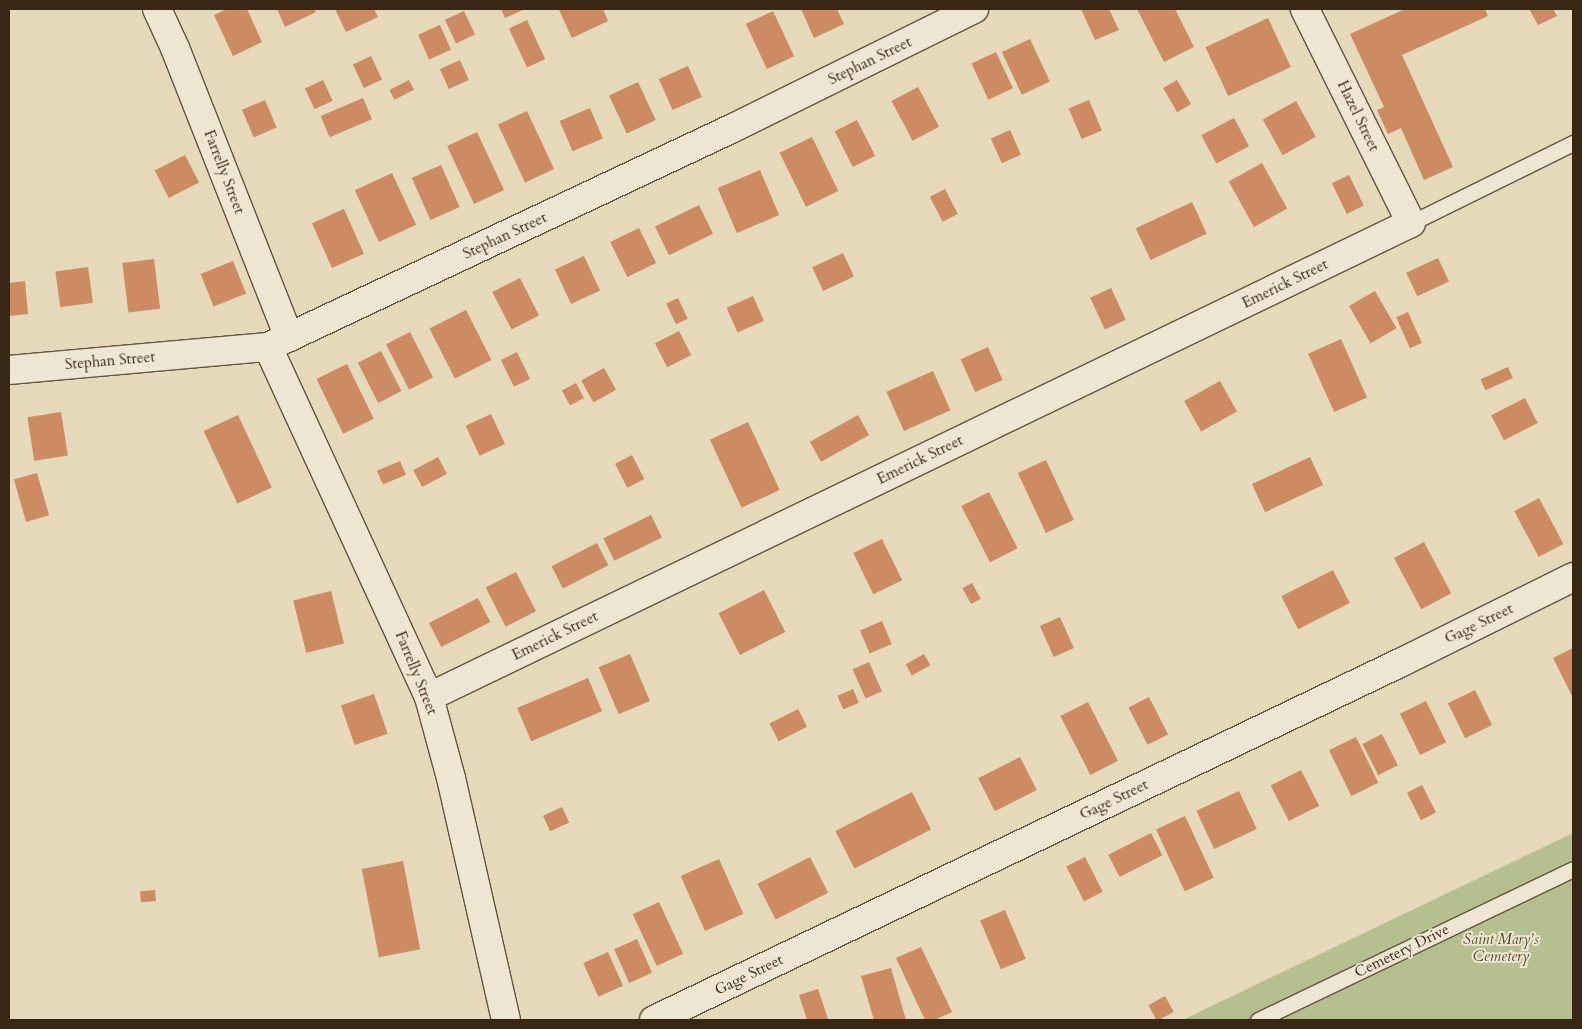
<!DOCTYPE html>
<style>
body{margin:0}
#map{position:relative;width:1582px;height:1029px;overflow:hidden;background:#e5d9ba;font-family:Cardo,serif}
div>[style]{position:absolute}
.green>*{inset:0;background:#b5bf90}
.building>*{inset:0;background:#cc8b62;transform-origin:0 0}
.roads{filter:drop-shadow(1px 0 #63543e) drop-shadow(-1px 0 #63543e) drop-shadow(0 1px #63543e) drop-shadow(0 -1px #63543e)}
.lane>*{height:15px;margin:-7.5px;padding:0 7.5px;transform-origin:7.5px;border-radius:7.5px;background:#eee6d2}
.street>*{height:28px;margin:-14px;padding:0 14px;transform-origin:14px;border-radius:14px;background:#eee6d2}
.secondary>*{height:28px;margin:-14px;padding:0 14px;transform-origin:14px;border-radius:14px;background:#eee6d2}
span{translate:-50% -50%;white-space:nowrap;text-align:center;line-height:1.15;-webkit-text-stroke:4px #eee6d2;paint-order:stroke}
.street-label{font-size:15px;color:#382715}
.park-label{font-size:15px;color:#574d34;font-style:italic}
.frame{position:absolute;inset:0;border:10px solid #382715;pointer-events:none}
</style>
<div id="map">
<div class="green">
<div style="clip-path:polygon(1573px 833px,1573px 1020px,1183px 1020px,1199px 1012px)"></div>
</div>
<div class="building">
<div style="clip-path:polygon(227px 9px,247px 9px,262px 42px,233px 56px,214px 15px)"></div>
<div style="clip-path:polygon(277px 9px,314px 9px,316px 12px,285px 27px)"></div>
<div style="clip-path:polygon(335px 9px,374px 9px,378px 17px,346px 32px)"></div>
<div style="clip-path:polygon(501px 9px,525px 9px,505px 18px)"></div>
<div style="clip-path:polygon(563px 9px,603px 9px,608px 21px,572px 38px,559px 10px)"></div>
<div style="clip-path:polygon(801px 9px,837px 9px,844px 24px,814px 38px)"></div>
<div style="clip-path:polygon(1081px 9px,1109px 9px,1119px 30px,1095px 40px)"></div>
<div style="clip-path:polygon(1137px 9px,1175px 9px,1194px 47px,1164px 62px)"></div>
<div style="clip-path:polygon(1405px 9px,1485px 9px,1488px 16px,1402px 55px,1453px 167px,1424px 180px,1401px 128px,1388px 134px,1377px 110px,1384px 107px,1350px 34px)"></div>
<div style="clip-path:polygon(1529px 9px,1553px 9px,1557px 16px,1538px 25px)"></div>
<div style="left:464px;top:11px;width:26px;height:21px;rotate:65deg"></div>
<div style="left:773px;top:11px;width:50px;height:30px;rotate:65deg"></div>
<div style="left:1268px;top:18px;width:54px;height:69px;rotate:65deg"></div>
<div style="left:527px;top:20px;width:43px;height:20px;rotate:65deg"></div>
<div style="left:440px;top:25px;width:27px;height:24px;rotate:66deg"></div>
<div style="left:1030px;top:39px;width:47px;height:31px;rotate:65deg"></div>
<div style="left:996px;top:52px;width:40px;height:27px;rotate:65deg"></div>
<div style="left:371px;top:56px;width:26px;height:20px;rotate:65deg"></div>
<div style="left:460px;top:60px;width:22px;height:22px;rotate:66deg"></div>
<div style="left:688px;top:66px;width:34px;height:32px;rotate:66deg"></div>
<div style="left:323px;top:80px;width:23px;height:20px;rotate:65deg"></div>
<div style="left:409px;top:80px;width:11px;height:22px;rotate:63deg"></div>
<div style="left:1177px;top:80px;width:28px;height:16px;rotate:60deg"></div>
<div style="left:638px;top:82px;width:42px;height:32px;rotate:65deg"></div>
<div style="left:918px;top:87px;width:45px;height:30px;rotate:62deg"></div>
<div style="left:363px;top:98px;width:23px;height:46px;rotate:67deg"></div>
<div style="left:265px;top:100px;width:30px;height:25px;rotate:67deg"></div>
<div style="left:1089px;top:100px;width:33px;height:22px;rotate:67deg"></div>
<div style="left:1296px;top:101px;width:41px;height:38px;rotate:61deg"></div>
<div style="left:590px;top:108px;width:33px;height:33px;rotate:67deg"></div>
<div style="left:527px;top:111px;width:64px;height:32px;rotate:65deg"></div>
<div style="left:1234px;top:118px;width:32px;height:37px;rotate:62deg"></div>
<div style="left:857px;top:120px;width:40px;height:25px;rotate:63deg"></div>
<div style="left:1010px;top:130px;width:27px;height:21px;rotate:66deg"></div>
<div style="left:477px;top:132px;width:64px;height:33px;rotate:65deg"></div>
<div style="left:812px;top:137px;width:60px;height:36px;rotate:64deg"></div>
<div style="left:185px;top:155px;width:31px;height:34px;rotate:63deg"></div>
<div style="left:1262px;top:163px;width:52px;height:38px;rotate:61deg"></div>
<div style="left:441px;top:165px;width:46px;height:32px;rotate:66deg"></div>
<div style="left:760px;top:170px;width:49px;height:46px;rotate:67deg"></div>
<div style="left:392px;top:173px;width:57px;height:41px;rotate:65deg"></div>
<div style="left:1349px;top:175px;width:34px;height:19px;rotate:64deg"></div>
<div style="left:945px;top:189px;width:28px;height:17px;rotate:63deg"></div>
<div style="left:1192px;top:202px;width:35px;height:62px;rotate:65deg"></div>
<div style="left:699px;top:205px;width:32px;height:49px;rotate:64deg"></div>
<div style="left:344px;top:209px;width:49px;height:35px;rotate:66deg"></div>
<div style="left:639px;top:228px;width:39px;height:32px;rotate:64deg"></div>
<div style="left:843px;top:253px;width:26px;height:34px;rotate:65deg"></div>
<div style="left:584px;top:256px;width:38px;height:32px;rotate:65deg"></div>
<div style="left:1438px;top:258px;width:26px;height:35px;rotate:65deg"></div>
<div style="left:154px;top:259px;width:50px;height:32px;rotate:83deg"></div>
<div style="left:233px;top:261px;width:35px;height:35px;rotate:68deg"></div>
<div style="left:88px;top:267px;width:36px;height:33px;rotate:82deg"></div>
<div style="left:520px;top:278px;width:42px;height:31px;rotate:63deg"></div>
<div style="clip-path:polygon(25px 281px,28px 314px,9px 316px,9px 283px)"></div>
<div style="left:1111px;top:288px;width:35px;height:23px;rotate:65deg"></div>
<div style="left:1375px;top:291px;width:43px;height:30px;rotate:60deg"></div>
<div style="left:753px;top:296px;width:27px;height:29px;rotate:66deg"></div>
<div style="left:678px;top:298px;width:23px;height:13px;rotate:65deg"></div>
<div style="left:466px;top:310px;width:56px;height:41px;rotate:63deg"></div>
<div style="left:1408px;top:312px;width:34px;height:13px;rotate:66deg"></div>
<div style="left:679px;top:331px;width:27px;height:27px;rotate:63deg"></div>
<div style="left:410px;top:332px;width:51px;height:27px;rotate:63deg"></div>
<div style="left:1341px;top:339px;width:64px;height:36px;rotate:66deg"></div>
<div style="left:988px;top:347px;width:36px;height:30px;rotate:66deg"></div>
<div style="left:381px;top:351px;width:45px;height:26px;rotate:63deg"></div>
<div style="left:517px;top:352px;width:30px;height:18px;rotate:64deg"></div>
<div style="left:347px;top:364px;width:61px;height:34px;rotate:64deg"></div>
<div style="left:1508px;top:367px;width:12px;height:30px;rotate:66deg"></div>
<div style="left:604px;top:368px;width:25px;height:26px;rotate:61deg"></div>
<div style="left:933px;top:371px;width:43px;height:51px;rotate:66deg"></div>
<div style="left:1220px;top:381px;width:35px;height:41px;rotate:61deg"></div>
<div style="left:576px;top:383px;width:17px;height:16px;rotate:62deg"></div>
<div style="left:1525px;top:398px;width:28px;height:38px;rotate:63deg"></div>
<div style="left:61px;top:412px;width:44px;height:34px;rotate:81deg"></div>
<div style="left:491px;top:414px;width:33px;height:28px;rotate:65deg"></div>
<div style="left:238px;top:415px;width:80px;height:38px;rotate:65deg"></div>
<div style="left:858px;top:415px;width:23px;height:55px;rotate:61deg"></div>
<div style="left:748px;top:422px;width:75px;height:42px;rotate:65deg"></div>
<div style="left:632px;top:455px;width:27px;height:19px;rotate:63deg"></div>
<div style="left:438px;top:457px;width:19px;height:28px;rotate:62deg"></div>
<div style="left:1310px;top:457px;width:31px;height:64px;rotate:65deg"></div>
<div style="left:1046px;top:460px;width:66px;height:31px;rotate:65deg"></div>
<div style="left:400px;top:461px;width:15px;height:25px;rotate:67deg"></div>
<div style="left:37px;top:473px;width:44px;height:24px;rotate:74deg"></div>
<div style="left:989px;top:492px;width:63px;height:31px;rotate:63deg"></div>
<div style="left:1539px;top:498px;width:52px;height:28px;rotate:62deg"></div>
<div style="left:651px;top:515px;width:25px;height:53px;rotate:64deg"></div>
<div style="left:882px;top:539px;width:46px;height:32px;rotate:64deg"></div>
<div style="left:1424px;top:542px;width:58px;height:34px;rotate:62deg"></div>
<div style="left:597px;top:543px;width:25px;height:51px;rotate:63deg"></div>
<div style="left:1333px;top:570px;width:37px;height:58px;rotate:63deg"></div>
<div style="left:516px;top:572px;width:44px;height:34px;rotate:63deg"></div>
<div style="left:972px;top:583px;width:18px;height:11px;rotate:61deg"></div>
<div style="left:764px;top:590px;width:47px;height:51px;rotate:63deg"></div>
<div style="left:331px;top:591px;width:54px;height:39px;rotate:76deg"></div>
<div style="left:478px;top:598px;width:27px;height:55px;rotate:63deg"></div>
<div style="left:1060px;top:617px;width:34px;height:22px;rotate:66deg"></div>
<div style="left:882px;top:621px;width:25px;height:24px;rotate:67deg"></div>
<div style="clip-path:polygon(1573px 648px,1573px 695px,1572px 696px,1553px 658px)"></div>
<div style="left:630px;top:654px;width:51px;height:34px;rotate:67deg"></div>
<div style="left:924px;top:654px;width:13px;height:21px;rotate:61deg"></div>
<div style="left:869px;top:662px;width:32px;height:18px;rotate:66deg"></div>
<div style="left:588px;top:678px;width:36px;height:77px;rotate:67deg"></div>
<div style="left:853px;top:689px;width:15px;height:17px;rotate:67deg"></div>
<div style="left:1475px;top:690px;width:39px;height:30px;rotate:64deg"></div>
<div style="left:374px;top:694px;width:42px;height:35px;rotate:71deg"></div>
<div style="left:1149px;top:697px;width:42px;height:23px;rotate:63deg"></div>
<div style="left:1426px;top:701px;width:46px;height:29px;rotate:64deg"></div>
<div style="left:1088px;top:702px;width:66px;height:31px;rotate:63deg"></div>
<div style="left:798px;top:709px;width:20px;height:32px;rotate:63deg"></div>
<div style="left:1382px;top:734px;width:35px;height:22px;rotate:63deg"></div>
<div style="left:1356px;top:737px;width:51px;height:30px;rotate:64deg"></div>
<div style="left:1020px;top:757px;width:37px;height:47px;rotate:63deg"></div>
<div style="left:1301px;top:770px;width:40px;height:34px;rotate:63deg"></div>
<div style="left:1422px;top:785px;width:31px;height:17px;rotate:63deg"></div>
<div style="left:1239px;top:791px;width:42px;height:47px;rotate:65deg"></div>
<div style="left:912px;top:792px;width:42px;height:86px;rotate:63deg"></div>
<div style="left:562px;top:807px;width:17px;height:21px;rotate:65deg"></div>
<div style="left:1185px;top:816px;width:68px;height:32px;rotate:65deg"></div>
<div style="left:1151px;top:833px;width:25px;height:48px;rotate:63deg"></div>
<div style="left:810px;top:857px;width:40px;height:59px;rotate:63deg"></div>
<div style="left:1085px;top:857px;width:39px;height:21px;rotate:63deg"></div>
<div style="left:719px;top:859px;width:60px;height:42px;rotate:66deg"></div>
<div style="left:403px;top:861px;width:90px;height:42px;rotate:79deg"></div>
<div style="left:155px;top:890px;width:11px;height:15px;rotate:85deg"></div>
<div style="left:659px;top:902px;width:57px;height:29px;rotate:65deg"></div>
<div style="left:1005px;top:910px;width:53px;height:27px;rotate:67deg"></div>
<div style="left:637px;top:939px;width:37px;height:25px;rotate:66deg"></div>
<div style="clip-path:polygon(921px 947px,952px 1012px,934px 1020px,925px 1020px,896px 958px)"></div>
<div style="left:608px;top:952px;width:37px;height:27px;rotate:66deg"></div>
<div style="clip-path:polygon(891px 968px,906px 1020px,874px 1020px,861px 976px)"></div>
<div style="clip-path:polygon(818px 989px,828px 1019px,807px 1020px,799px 995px)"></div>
<div style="left:1165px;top:996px;width:18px;height:19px;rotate:61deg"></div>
</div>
<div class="roads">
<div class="lane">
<div style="left:1411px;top:223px;width:181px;rotate:-26.3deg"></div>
<div style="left:1258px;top:1020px;width:349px;rotate:-25.6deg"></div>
</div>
<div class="street">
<div style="left:157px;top:9px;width:43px;rotate:65.2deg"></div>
<div style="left:175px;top:48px;width:311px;rotate:68.5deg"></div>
<div style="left:429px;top:697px;width:1090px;rotate:-25.77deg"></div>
<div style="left:1411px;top:223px;width:239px;rotate:-116.4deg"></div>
<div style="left:654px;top:1020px;width:829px;rotate:-25.58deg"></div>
<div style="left:1402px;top:662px;width:191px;rotate:-26.4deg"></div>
</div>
<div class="secondary">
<div style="left:268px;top:347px;width:385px;rotate:65.3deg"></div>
<div style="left:429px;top:697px;width:84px;rotate:74.8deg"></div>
<div style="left:451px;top:778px;width:248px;rotate:77.2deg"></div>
<div style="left:9px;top:370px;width:260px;rotate:-5.1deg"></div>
<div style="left:268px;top:347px;width:514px;rotate:-25.22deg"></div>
<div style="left:733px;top:128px;width:269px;rotate:-26.3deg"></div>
</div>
</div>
<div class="street-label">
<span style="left:870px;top:61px;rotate:-26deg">Stephan Street</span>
<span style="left:1358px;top:116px;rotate:64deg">Hazel Street</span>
<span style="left:224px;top:172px;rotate:69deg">Farrelly Street</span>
<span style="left:505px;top:236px;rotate:-25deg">Stephan Street</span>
<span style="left:1285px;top:284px;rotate:-26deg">Emerick Street</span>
<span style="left:110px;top:361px;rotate:-5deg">Stephan Street</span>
<span style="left:920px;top:460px;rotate:-26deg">Emerick Street</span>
<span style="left:1479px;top:624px;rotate:-26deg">Gage Street</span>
<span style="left:555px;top:636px;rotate:-26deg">Emerick Street</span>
<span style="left:416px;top:673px;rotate:68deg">Farrelly Street</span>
<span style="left:1114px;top:800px;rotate:-26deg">Gage Street</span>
<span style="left:1402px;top:951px;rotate:-26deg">Cemetery Drive</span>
<span style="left:749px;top:975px;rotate:-26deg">Gage Street</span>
</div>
<div class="park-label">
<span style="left:1501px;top:948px">Saint Mary's<br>Cemetery</span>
</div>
<div class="frame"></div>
</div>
